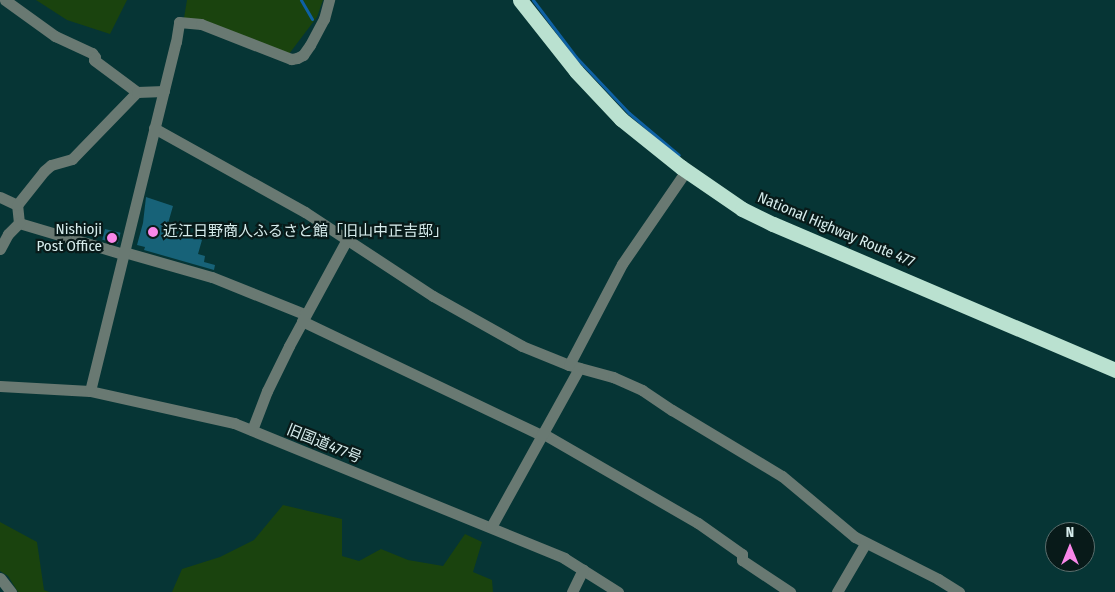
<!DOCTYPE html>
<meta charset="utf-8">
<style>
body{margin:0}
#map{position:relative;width:1115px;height:592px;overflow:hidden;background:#063535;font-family:"Fira Sans Condensed","Noto Sans JP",sans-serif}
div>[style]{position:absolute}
.green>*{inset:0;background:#1a430e}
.stream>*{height:3px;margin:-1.5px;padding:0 1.5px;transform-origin:1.5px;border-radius:1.5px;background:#0e61a4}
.building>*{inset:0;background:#176278;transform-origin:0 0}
.minor>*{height:11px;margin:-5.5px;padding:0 5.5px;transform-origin:5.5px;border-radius:5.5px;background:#697972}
.highway>*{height:15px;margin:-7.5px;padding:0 7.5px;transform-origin:7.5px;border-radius:7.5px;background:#bae1d0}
.dots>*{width:14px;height:14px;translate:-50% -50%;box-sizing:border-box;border:2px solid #081a19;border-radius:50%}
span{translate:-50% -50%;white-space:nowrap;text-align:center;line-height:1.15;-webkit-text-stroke:4.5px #081a19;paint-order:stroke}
.poi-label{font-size:15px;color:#d6ecec}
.right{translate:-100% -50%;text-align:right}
.left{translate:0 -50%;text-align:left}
.street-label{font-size:15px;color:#d6ecec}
.north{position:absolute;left:1045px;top:522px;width:50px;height:50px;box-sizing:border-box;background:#081a19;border:1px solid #5a6e6d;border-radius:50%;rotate:0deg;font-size:14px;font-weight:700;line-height:20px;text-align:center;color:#d6ecec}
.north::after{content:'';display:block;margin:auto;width:18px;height:22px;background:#f987e9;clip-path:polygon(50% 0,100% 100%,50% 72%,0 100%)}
</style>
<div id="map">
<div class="green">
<div style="clip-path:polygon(36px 0,127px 0,110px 34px,67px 20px)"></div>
<div style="clip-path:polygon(187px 0,323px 0,317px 17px,289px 54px,184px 18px)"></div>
<div style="clip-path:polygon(283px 505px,342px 519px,342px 556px,359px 561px,381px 549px,408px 560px,443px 566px,465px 534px,482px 542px,473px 572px,492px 580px,493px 592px,172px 592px,182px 569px,220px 557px,254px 540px)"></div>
<div style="clip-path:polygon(0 522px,37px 542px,44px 590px,49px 592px,18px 592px,8px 576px,0 571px)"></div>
</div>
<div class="stream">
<div style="left:301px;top:0;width:22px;rotate:60deg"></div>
<div style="left:533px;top:0;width:71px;rotate:53deg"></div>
<div style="left:576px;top:57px;width:77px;rotate:46.6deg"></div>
<div style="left:629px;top:113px;width:65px;rotate:40deg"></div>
</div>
<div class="building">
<div style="clip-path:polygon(146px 197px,173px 206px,167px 227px,173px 229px,172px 231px,202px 240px,198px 254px,205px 256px,204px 262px,215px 265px,214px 270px,144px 250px,145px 247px,137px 245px,143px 223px)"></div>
<div style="left:105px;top:229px;width:16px;height:11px;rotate:14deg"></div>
</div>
<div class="minor">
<div style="left:5px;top:0;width:62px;rotate:35.8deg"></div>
<div style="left:55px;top:36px;width:41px;rotate:24.7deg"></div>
<div style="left:92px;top:53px;width:5px;rotate:53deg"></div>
<div style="left:95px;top:57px;width:3px;rotate:108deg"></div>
<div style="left:94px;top:60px;width:54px;rotate:36.7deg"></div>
<div style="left:154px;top:128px;width:173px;rotate:29.1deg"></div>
<div style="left:305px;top:212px;width:153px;rotate:33.3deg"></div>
<div style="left:433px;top:296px;width:102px;rotate:29.3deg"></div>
<div style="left:522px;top:346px;width:51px;rotate:22deg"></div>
<div style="left:569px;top:365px;width:46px;rotate:15.3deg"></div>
<div style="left:613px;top:377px;width:32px;rotate:24deg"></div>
<div style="left:642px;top:390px;width:36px;rotate:34deg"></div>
<div style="left:672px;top:410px;width:128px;rotate:31deg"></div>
<div style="left:782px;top:476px;width:95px;rotate:39.9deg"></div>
<div style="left:855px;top:537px;width:93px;rotate:26.8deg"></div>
<div style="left:938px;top:579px;width:25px;rotate:32deg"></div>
<div style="left:0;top:197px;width:19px;rotate:25deg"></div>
<div style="left:19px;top:223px;width:18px;rotate:-96deg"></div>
<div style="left:17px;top:205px;width:43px;rotate:-51.5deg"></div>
<div style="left:44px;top:171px;width:9px;rotate:-41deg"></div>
<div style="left:51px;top:165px;width:22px;rotate:-16deg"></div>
<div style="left:72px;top:159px;width:93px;rotate:-45.9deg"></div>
<div style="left:137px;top:92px;width:27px;rotate:-2deg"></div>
<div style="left:19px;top:223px;width:109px;rotate:16.6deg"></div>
<div style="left:0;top:249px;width:17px;rotate:-62deg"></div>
<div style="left:8px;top:234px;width:16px;rotate:-45deg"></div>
<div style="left:124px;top:252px;width:91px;rotate:15.9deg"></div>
<div style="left:212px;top:277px;width:99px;rotate:21.9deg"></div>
<div style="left:304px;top:314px;width:5px;rotate:90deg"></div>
<div style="left:302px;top:321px;width:265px;rotate:25.5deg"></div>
<div style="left:569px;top:365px;width:114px;rotate:-62.3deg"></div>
<div style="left:622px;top:264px;width:113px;rotate:-55.5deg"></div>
<div style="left:0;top:386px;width:90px;rotate:3.2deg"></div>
<div style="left:90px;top:391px;width:148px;rotate:12.5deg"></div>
<div style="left:234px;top:423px;width:357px;rotate:22.2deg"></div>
<div style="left:564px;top:558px;width:64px;rotate:32.2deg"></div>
<div style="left:90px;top:391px;width:359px;rotate:-76.2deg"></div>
<div style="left:176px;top:42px;width:20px;rotate:-81deg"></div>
<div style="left:179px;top:22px;width:22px;rotate:5deg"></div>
<div style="left:201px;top:24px;width:97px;rotate:21.3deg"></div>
<div style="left:291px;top:59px;width:6px;rotate:-9deg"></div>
<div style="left:297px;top:58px;width:7px;rotate:-27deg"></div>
<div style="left:303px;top:55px;width:12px;rotate:-55deg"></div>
<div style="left:310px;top:45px;width:30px;rotate:-62deg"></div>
<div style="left:324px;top:19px;width:20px;rotate:-75deg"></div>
<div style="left:252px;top:430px;width:42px;rotate:-69deg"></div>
<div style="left:267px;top:391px;width:50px;rotate:-63.9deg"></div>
<div style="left:289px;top:346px;width:122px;rotate:-61.5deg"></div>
<div style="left:542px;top:433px;width:180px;rotate:30deg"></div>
<div style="left:698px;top:523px;width:54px;rotate:35.2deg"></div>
<div style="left:742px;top:554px;width:6px;rotate:90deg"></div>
<div style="left:742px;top:560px;width:58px;rotate:33.7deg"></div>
<div style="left:491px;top:527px;width:182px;rotate:-61deg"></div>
<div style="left:0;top:578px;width:18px;rotate:52deg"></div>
<div style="left:572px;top:592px;width:25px;rotate:-64deg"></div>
<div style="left:837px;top:592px;width:56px;rotate:-59.7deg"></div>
</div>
<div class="highway">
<div style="left:520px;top:0;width:90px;rotate:51.7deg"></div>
<div style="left:576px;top:71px;width:66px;rotate:46.8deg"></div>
<div style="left:621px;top:119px;width:77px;rotate:38.7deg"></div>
<div style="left:681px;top:167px;width:74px;rotate:34.5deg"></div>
<div style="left:742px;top:209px;width:34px;rotate:26deg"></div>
<div style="left:773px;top:224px;width:372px;rotate:23.1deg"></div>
</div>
<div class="dots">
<div style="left:153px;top:232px;background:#f987e9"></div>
<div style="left:112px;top:238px;background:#f987e9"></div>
</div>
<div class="poi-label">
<span class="right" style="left:102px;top:238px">Nishioji<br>Post Office</span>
<span class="left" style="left:163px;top:232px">近江日野商人ふるさと館「旧山中正吉邸」</span>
</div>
<div class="street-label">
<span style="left:836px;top:230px;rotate:23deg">National Highway Route 477</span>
<span style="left:324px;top:444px;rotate:22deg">旧国道477号</span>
</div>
<div class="north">N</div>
</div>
